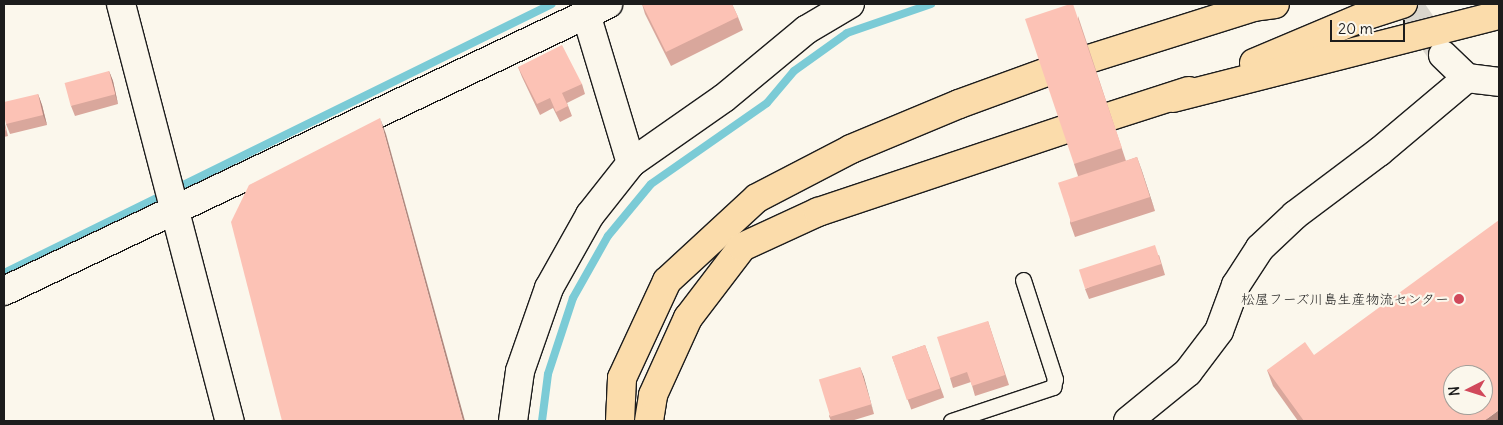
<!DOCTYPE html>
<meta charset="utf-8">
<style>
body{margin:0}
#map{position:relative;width:1503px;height:425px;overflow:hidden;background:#fbf7ec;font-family:Delius,"Klee One",sans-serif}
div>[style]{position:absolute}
.stream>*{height:8px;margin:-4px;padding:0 4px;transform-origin:4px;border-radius:4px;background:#7bcbd6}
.tertiary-tunnel>*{height:28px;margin-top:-14px;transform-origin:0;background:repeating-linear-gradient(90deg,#dad6cd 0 28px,transparent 0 42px)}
.roads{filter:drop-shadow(1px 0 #1c1c1c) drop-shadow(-1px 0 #1c1c1c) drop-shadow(0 1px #1c1c1c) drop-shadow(0 -1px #1c1c1c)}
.service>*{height:15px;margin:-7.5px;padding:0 7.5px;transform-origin:7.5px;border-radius:7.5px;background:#fbf7ec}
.minor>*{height:28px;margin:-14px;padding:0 14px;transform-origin:14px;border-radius:14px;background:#fbf7ec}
.tertiary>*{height:28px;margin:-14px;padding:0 14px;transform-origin:14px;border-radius:14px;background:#fbf7ec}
.motorway>*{height:28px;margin:-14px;padding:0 14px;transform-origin:14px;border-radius:14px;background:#fbdcab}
.wall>*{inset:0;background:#d9a79c;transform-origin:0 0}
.shaded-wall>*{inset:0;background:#b0887f}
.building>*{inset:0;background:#fcc2b5;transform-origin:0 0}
.dots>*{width:14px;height:14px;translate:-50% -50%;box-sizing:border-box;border:2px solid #fbf7ec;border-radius:50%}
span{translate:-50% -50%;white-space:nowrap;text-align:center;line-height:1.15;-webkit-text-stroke:4.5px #fbf7ec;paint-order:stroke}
.poi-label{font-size:14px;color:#1c1c1c}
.right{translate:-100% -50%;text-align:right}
.frame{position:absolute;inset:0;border:5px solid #1c1c1c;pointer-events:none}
.north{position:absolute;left:1443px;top:365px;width:50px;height:50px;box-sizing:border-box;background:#fbf7ec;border:1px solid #a29f99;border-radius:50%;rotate:265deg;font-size:14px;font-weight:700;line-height:20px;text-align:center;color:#1c1c1c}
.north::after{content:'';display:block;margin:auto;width:18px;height:22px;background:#d1495b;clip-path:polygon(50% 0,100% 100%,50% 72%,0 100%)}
.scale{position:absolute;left:1330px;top:20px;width:75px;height:22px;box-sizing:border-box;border:2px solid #1c1c1c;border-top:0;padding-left:6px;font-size:15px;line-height:18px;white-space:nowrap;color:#1c1c1c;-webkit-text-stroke:4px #fbf7ec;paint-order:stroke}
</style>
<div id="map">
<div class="stream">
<div style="left:4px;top:273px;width:610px;rotate:-26.15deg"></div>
<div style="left:542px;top:421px;width:47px;rotate:-82.7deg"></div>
<div style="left:548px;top:374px;width:80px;rotate:-71.8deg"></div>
<div style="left:573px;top:298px;width:71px;rotate:-60.6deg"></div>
<div style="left:608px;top:236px;width:67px;rotate:-50.4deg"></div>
<div style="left:651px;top:184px;width:141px;rotate:-34.9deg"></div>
<div style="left:767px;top:103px;width:42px;rotate:-49.8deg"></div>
<div style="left:794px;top:71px;width:65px;rotate:-35.6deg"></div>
<div style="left:847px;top:33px;width:89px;rotate:-19deg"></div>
</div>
<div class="tertiary-tunnel">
<div style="left:1408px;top:4px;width:58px;rotate:55.5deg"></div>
</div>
<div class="roads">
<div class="service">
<div style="left:951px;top:421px;width:108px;rotate:-18.4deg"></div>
<div style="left:1053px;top:387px;width:8px;rotate:-76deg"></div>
<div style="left:1055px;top:379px;width:104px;rotate:-107.9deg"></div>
</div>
<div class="minor">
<div style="left:586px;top:14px;width:156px;rotate:73.2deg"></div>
<div style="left:631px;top:163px;width:113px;rotate:-35deg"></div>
<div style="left:724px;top:98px;width:107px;rotate:-39.7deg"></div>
<div style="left:806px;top:30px;width:51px;rotate:-30.6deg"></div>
<div style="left:1128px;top:421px;width:77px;rotate:-39.2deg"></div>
<div style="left:1188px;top:372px;width:51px;rotate:-52.9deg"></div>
<div style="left:1219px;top:331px;width:49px;rotate:-69.7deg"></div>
<div style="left:1236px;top:285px;width:44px;rotate:-57deg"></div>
<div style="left:1260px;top:248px;width:48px;rotate:-43.3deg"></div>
<div style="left:1295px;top:215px;width:105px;rotate:-36.9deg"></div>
<div style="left:1379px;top:152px;width:115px;rotate:-40.1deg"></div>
</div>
<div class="tertiary">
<div style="left:121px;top:4px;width:431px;rotate:75.4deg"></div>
<div style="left:1443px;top:55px;width:33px;rotate:44deg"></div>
<div style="left:1467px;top:78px;width:32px;rotate:7deg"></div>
<div style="left:4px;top:291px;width:669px;rotate:-25.42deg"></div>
<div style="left:513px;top:421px;width:50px;rotate:-82deg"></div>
<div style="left:520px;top:371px;width:88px;rotate:-70.7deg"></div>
<div style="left:549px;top:288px;width:84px;rotate:-60.7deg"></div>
<div style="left:590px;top:215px;width:66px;rotate:-51.7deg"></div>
</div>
<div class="motorway">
<div style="left:1092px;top:58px;width:170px;rotate:-17.5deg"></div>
<div style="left:1254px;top:7px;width:21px;rotate:-8deg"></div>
<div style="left:1254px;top:63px;width:121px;rotate:-22.9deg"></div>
<div style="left:1365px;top:16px;width:40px;rotate:-18deg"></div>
<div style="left:1173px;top:98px;width:336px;rotate:-14.3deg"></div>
<div style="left:1111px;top:116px;width:82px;rotate:-17.8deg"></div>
<div style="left:620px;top:421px;width:43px;rotate:-87.3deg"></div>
<div style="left:622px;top:378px;width:107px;rotate:-65.1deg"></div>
<div style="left:667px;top:281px;width:122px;rotate:-42.7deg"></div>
<div style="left:757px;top:198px;width:106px;rotate:-27.5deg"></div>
<div style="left:851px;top:149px;width:117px;rotate:-22.6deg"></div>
<div style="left:959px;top:104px;width:90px;rotate:-20deg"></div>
<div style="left:649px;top:421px;width:26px;rotate:-81deg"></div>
<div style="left:653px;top:395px;width:85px;rotate:-65.6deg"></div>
<div style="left:688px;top:318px;width:89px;rotate:-52.7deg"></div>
<div style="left:742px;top:247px;width:84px;rotate:-24.7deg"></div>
<div style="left:818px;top:212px;width:258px;rotate:-18.5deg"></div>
</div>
</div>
<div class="wall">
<div style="clip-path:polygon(642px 4px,732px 4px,738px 17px,743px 30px,671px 66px,645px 14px)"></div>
<div style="clip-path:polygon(1078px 16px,1126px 161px,1137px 157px,1155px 211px,1075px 237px,1070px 223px,1078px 176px,1074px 164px)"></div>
<div style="clip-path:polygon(518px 67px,582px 84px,585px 94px,567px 103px,572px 116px,560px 122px,553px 108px,540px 115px,522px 77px)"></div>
<div style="clip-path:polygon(109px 71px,113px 81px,118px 104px,75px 116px,71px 106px)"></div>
<div style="clip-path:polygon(38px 94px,42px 105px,47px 125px,10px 134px,6px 124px)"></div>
<div style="clip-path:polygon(4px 120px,8px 136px,4px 137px)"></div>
<div style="clip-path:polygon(1159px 255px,1165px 275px,1089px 299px,1085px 289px)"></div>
<div style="clip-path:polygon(988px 321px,1009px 385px,975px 396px,971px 382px,953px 388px,950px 378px)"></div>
<div style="left:925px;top:345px;width:56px;height:35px;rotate:70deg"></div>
<div style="clip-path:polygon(860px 367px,874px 414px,851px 421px,831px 421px,829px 416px)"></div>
<div style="clip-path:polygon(1267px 370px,1499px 421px,1298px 421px,1273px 386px)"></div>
</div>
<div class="shaded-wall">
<div style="clip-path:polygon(109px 71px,113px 81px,118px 104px,115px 94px)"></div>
<div style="clip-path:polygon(38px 94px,42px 105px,47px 125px,43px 115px)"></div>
<div style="clip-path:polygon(380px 118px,386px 134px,465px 421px,463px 421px)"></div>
<div style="clip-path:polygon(1137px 157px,1142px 171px,1155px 211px,1150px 197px)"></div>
<div style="clip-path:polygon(860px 367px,864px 377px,874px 414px,871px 404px)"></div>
<div style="clip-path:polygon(1499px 410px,1499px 421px,1484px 421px)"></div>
</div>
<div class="building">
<div style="clip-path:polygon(642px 4px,732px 4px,738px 17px,666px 52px)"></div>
<div style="clip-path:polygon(1070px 4px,1073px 4px,1122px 148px,1074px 164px,1025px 19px)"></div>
<div style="clip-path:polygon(562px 45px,582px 84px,562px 93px,568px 106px,556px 112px,550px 98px,537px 104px,518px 67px)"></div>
<div style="left:109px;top:71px;width:24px;height:46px;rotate:75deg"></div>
<div style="clip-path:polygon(38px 94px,43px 115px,6px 124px,4px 115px,4px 102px)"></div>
<div style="clip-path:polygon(380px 118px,463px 421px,282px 421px,231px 222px,249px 185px)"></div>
<div style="clip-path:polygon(4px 121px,6px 130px,4px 131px)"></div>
<div style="left:1137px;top:157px;width:42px;height:83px;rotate:72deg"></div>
<div style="clip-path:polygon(evenodd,1499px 220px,1499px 410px,1484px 421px,1304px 421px,1267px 370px,1305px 342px,1314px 355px,1499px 220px,1453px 375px,1483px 375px,1483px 405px,1453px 405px,1453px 375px)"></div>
<div style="left:1155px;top:245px;width:20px;height:80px;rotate:72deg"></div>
<div style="clip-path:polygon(988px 321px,1005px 375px,972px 386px,967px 372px,950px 378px,937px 337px)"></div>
<div style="left:925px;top:345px;width:46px;height:35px;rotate:71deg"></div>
<div style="left:860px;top:367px;width:39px;height:43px;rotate:73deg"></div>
</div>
<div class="dots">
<div style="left:1459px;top:299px;background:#d1495b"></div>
</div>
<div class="poi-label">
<span class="right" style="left:1449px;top:299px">松屋フーズ川島生産物流センター</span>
</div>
<div class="frame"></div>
<div class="north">N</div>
<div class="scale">20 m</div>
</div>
